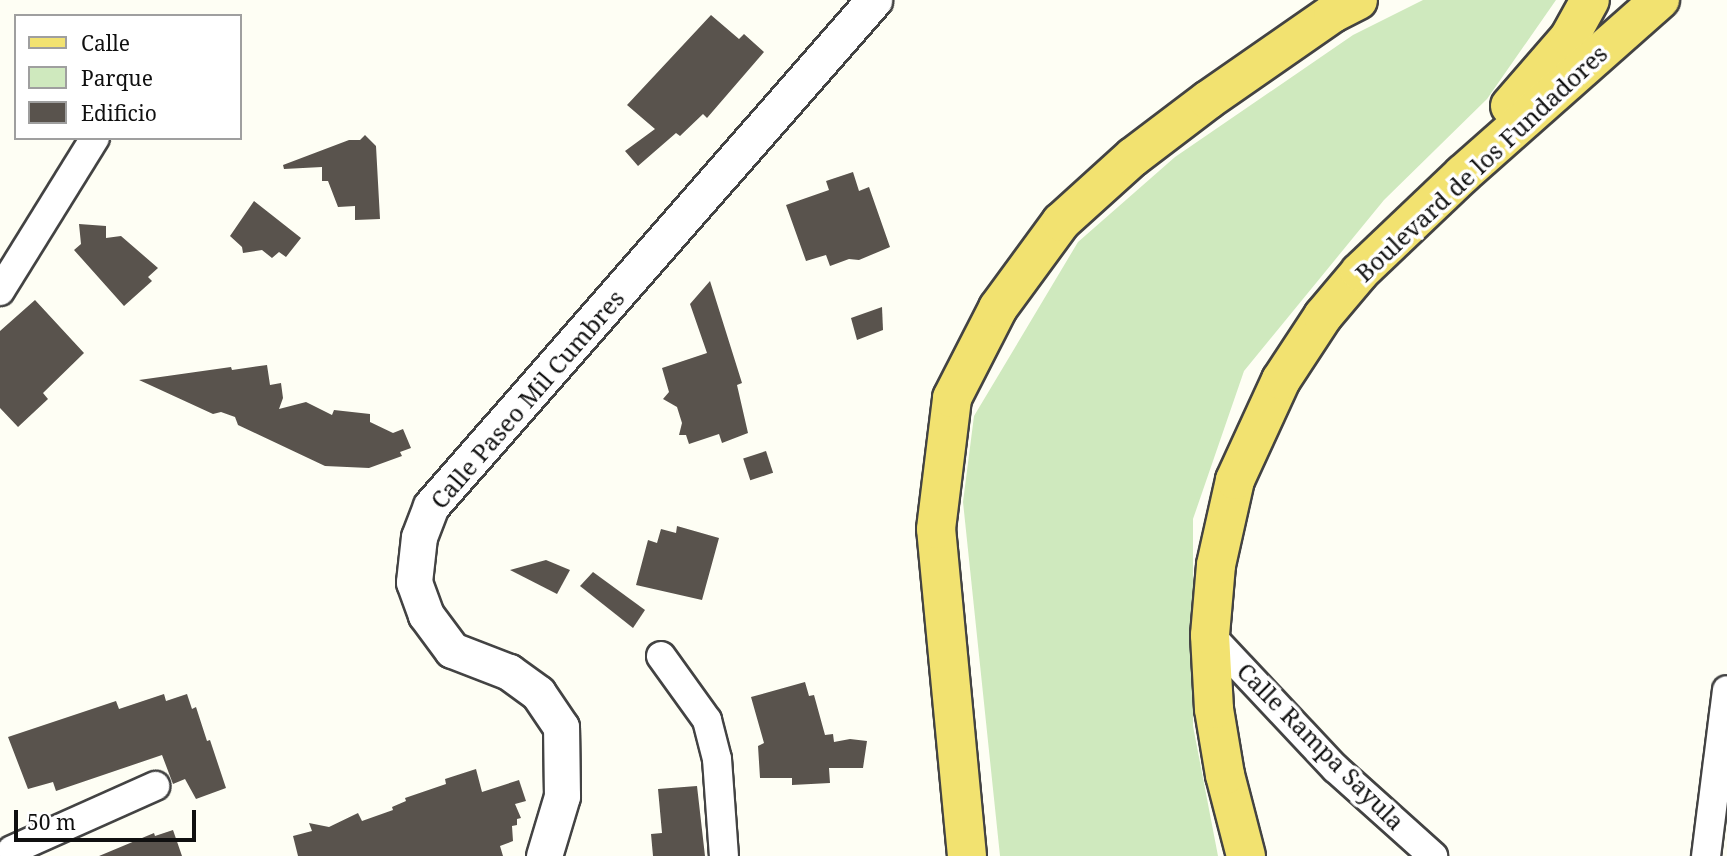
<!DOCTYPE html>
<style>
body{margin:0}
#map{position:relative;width:1727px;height:856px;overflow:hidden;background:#fefef4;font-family:"Noto Serif",serif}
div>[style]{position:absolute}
.green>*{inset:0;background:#cfe9be}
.building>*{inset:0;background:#59534d;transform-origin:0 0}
.roads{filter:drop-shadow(2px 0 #434343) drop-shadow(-2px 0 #434343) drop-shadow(0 2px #434343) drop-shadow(0 -2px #434343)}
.minor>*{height:28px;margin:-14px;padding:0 14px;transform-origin:14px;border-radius:14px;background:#fff}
.tertiary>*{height:35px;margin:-17.5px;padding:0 17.5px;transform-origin:17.5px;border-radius:17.5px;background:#fff}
.primary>*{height:38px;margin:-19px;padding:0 19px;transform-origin:19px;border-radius:19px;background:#f2e270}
span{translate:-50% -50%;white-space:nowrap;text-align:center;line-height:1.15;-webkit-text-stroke:7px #fff;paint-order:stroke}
.street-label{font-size:24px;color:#101010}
.legend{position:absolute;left:14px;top:14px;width:228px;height:126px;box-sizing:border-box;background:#fff;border:2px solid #9f9f9f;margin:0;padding:9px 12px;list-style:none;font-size:21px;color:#101010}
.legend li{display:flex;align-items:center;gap:14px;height:35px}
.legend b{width:35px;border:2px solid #9f9f9f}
.scale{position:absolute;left:14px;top:810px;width:182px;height:32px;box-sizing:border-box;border:4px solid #101010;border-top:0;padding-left:9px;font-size:21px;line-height:24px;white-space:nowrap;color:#101010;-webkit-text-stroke:5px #fff;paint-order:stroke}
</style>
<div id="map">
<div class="green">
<div style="clip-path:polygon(1423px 0,1556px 0,1487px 99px,1384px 200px,1244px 371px,1193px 519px,1193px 726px,1218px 856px,1000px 856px,963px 502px,974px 416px,1078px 242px,1175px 157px,1353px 35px)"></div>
</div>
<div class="building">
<div style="clip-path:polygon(711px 15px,739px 39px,744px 34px,764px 52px,707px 118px,703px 114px,680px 136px,676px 133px,638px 166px,625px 151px,655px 129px,627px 105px)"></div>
<div style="clip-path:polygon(365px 135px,376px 146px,380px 219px,355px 220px,355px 206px,338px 207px,328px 181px,322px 181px,322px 167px,284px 169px,283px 165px,349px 140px,360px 140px)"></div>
<div style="clip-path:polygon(853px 172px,859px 191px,869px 187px,890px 247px,859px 260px,849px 259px,830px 266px,826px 255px,806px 261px,786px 205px,829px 190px,826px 181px)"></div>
<div style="clip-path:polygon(254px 201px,301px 238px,286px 257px,279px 252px,272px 258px,262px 250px,243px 253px,242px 247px,230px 236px)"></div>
<div style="clip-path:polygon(79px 224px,106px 226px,106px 238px,121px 236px,158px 268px,148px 277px,152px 281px,124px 306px,74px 250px,81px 244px)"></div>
<div style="clip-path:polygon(710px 281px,742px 383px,737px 385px,748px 433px,722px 443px,719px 434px,689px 444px,686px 435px,679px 435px,682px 423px,677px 407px,663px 399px,669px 392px,662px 368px,707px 353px,690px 304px)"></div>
<div style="clip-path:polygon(35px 300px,84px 353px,43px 393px,48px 399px,18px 427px,0 408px,0 331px)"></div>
<div style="clip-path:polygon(882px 307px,883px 330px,857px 340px,851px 318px)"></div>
<div style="clip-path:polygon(267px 365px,270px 385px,281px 383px,283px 398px,279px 409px,306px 402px,332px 415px,334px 410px,370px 414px,370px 422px,393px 433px,403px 429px,411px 448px,400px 452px,402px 456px,369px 468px,325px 466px,238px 425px,235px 417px,221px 412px,213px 414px,139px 380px,231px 367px,232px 370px)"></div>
<div style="left:766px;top:451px;width:23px;height:24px;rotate:72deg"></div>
<div style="clip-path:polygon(677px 526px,719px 538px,702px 600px,636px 585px,648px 540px,657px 543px,661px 529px,676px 533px)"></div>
<div style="clip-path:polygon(546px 560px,570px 570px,557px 594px,510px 570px)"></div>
<div style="clip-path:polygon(593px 572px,645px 610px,633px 628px,580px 586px)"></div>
<div style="clip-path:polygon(805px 682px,809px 696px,814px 695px,825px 735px,833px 734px,834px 742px,850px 739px,867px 741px,863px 768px,829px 768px,830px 783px,792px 785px,792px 778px,760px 778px,758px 746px,764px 743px,751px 697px)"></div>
<div style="clip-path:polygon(164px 694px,166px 701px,187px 694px,192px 709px,196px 707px,207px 741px,210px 740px,226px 788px,196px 799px,185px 779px,173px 784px,162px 755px,56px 791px,53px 782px,28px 789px,8px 737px,116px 701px,119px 709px)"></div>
<div style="clip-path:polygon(476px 769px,482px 792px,519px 780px,526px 801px,515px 804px,521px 818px,517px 819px,517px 825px,512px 826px,513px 841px,500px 846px,503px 856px,298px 856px,293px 836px,312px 831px,309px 823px,329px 827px,358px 813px,362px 821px,393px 810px,392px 807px,406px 801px,405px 798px,446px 784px,445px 779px)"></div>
<div style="clip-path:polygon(697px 786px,705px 856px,653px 856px,651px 834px,662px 833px,658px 789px)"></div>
<div style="clip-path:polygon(173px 830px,182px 856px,99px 856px,154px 833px,155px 836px)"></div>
</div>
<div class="roads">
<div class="minor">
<div style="left:0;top:291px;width:180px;rotate:-58.2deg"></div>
<div style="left:1210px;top:635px;width:183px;rotate:46.8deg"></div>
<div style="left:1335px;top:768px;width:132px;rotate:41.9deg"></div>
<div style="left:661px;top:656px;width:79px;rotate:54.3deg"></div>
<div style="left:707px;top:720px;width:40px;rotate:75.6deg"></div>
<div style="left:717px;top:759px;width:97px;rotate:85.9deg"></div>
<div style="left:12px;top:850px;width:157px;rotate:-24.1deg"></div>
<div style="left:1706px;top:856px;width:167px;rotate:-82.8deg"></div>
</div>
<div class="tertiary">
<div style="left:544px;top:856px;width:63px;rotate:-73.3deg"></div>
<div style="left:562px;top:796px;width:69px;rotate:-90.8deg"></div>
<div style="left:561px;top:727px;width:41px;rotate:-124.1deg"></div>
<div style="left:538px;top:693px;width:36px;rotate:-144deg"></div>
<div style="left:509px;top:672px;width:61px;rotate:-158.9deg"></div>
<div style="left:452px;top:650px;width:44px;rotate:-126.6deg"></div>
<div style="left:426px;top:615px;width:35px;rotate:-110deg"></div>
<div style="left:414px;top:582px;width:45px;rotate:-83.7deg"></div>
<div style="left:419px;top:537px;width:33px;rotate:-69deg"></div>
<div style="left:431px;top:506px;width:673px;rotate:-48.8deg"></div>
</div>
<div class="primary">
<div style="left:1510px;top:106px;width:90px;rotate:-49.1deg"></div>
<div style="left:1569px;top:38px;width:43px;rotate:-61.1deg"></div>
<div style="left:967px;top:856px;width:328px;rotate:-95.4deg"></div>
<div style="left:936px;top:529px;width:132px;rotate:-83deg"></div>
<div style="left:952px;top:398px;width:101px;rotate:-62.9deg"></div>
<div style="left:998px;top:308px;width:107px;rotate:-53.8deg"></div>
<div style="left:1061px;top:222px;width:97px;rotate:-42.1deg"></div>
<div style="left:1133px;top:157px;width:94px;rotate:-37.2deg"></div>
<div style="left:1208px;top:100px;width:152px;rotate:-34.8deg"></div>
<div style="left:1333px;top:13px;width:28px;rotate:-27deg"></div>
<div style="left:1246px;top:856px;width:84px;rotate:-104.5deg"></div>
<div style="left:1225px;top:775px;width:67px;rotate:-99.5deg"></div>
<div style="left:1214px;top:709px;width:74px;rotate:-93.1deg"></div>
<div style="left:1210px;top:635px;width:70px;rotate:-85.1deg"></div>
<div style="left:1216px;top:565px;width:87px;rotate:-77.4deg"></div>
<div style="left:1235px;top:480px;width:110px;rotate:-65.3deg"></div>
<div style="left:1281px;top:380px;width:77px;rotate:-56.7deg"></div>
<div style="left:1323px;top:316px;width:57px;rotate:-49.9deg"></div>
<div style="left:1360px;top:272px;width:142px;rotate:-43.6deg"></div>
<div style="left:1463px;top:174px;width:263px;rotate:-41.5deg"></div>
</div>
</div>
<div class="street-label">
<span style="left:1481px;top:163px;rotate:-43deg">Boulevard de los Fundadores</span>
<span style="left:527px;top:399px;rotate:-49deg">Calle Paseo Mil Cumbres</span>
<span style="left:1321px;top:746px;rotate:45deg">Calle Rampa Sayula</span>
</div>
<ul class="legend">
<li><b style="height:9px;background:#f2e270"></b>Calle</li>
<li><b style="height:19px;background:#cfe9be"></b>Parque</li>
<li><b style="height:19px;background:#59534d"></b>Edificio</li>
</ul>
<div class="scale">50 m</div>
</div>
